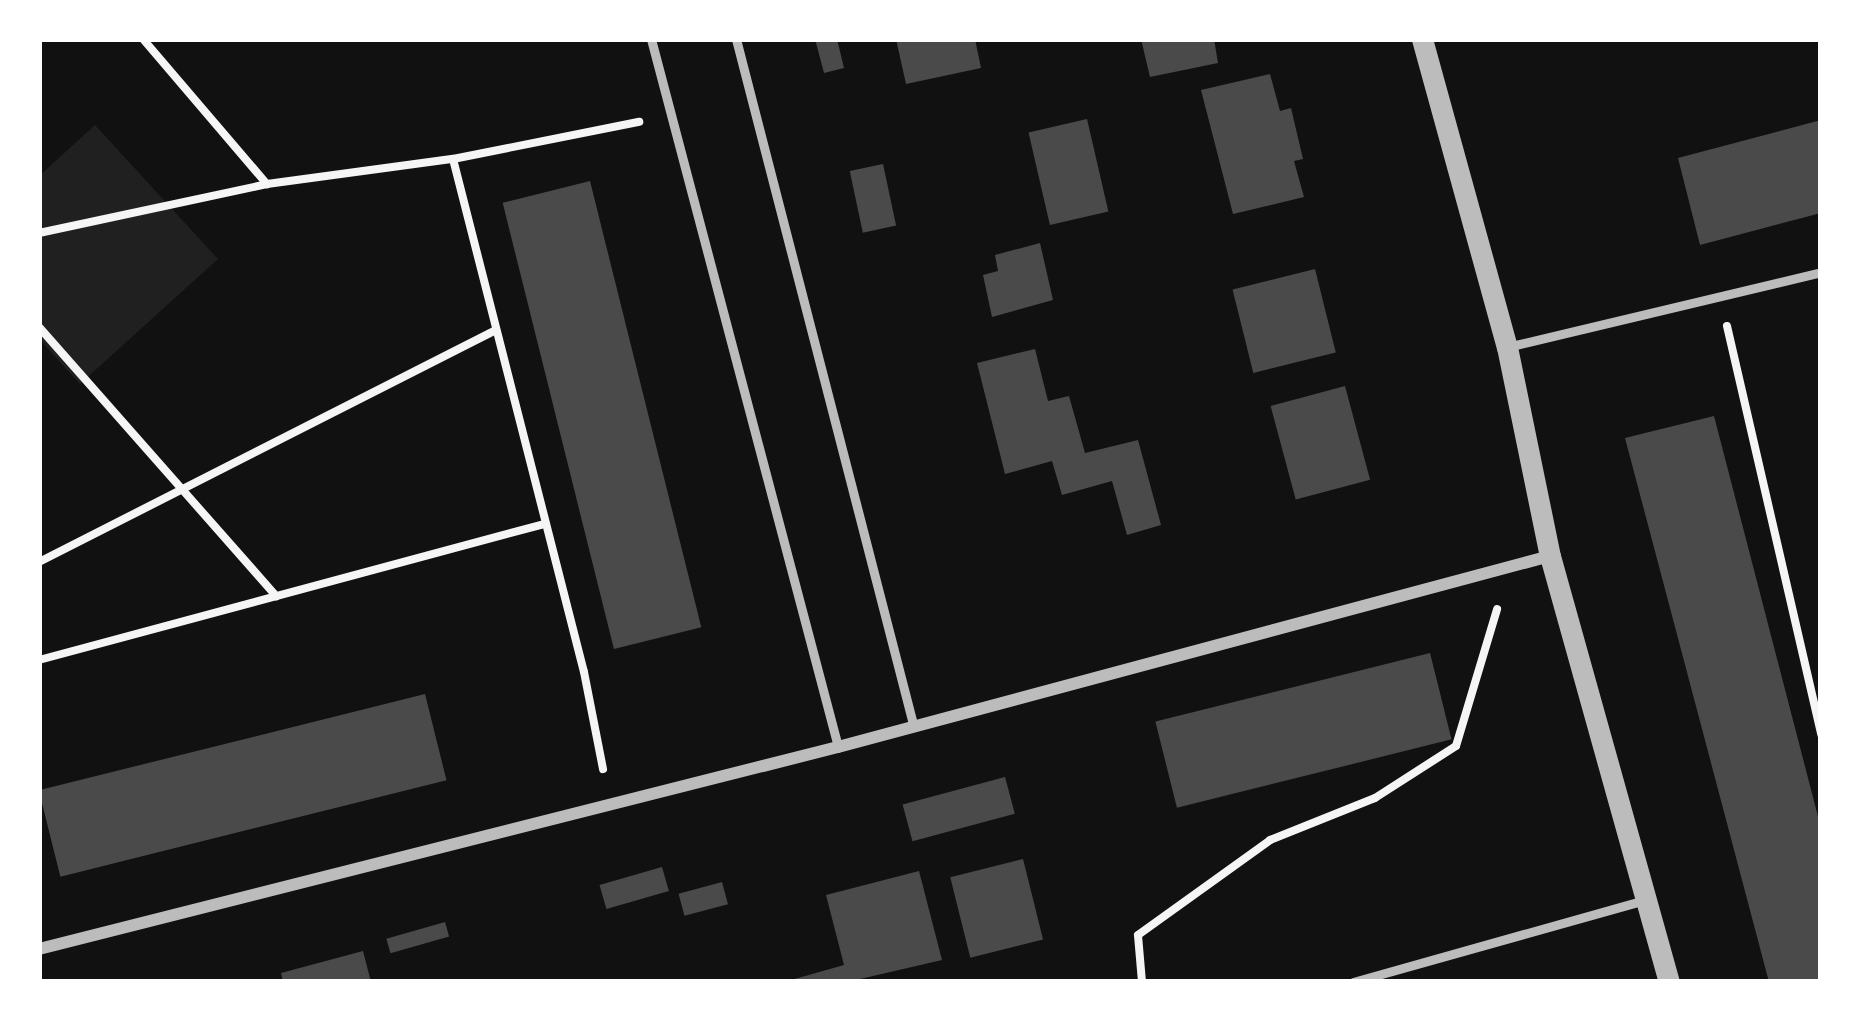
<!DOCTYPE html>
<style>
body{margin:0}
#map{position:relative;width:1860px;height:1021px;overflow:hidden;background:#111;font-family:Lato,sans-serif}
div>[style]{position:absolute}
.green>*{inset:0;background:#202020}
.building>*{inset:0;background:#4a4a4a;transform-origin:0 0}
.path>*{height:8px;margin:-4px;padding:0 4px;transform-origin:4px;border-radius:4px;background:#f5f5f5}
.service>*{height:9px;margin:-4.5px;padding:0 4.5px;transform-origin:4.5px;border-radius:4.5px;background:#bcbcbc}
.minor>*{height:12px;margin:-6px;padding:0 6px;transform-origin:6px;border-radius:6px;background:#bcbcbc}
.tertiary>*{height:21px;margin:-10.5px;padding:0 10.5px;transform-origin:10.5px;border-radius:10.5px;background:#bcbcbc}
span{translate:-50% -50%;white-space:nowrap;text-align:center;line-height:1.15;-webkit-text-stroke:12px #fff;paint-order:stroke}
.frame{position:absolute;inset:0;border:42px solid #fff;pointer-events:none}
</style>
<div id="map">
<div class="green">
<div style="clip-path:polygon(95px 125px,218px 259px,80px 384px,39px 339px,39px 176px)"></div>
</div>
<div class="building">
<div style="clip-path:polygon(815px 39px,837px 39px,844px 68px,824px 73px)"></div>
<div style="clip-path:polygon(896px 39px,975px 39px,981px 68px,906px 84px)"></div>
<div style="clip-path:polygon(1141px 39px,1214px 39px,1218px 63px,1150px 77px)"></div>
<div style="clip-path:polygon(1270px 74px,1280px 111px,1291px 108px,1303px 159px,1294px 161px,1304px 197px,1233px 214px,1201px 90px)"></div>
<div style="left:1087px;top:119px;width:95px;height:60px;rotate:77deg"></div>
<div style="clip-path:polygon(1821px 120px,1821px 213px,1700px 245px,1678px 158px)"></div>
<div style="left:883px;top:164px;width:63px;height:34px;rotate:78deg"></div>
<div style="left:590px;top:181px;width:460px;height:90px;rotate:76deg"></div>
<div style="clip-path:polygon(1040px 243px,1053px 300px,992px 317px,983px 275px,998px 271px,995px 255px)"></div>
<div style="left:1315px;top:269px;width:86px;height:85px;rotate:76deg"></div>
<div style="clip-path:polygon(1035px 349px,1048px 401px,1069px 396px,1085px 453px,1138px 440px,1161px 525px,1127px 535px,1112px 481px,1062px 495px,1052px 461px,1005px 474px,977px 363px)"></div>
<div style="left:1345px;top:386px;width:97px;height:77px;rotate:75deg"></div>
<div style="clip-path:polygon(1714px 416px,1821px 828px,1821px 982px,1769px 982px,1625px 438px)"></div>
<div style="left:1430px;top:653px;width:89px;height:283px;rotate:76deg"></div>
<div style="left:425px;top:694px;width:89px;height:398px;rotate:76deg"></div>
<div style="left:1005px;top:777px;width:38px;height:106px;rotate:75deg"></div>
<div style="left:1023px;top:859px;width:83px;height:75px;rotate:76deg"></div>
<div style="left:662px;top:867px;width:25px;height:65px;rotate:74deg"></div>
<div style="clip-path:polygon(919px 871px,942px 960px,847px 982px,784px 982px,844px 965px,826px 895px)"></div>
<div style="left:722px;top:882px;width:23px;height:45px;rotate:75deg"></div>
<div style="left:445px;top:922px;width:15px;height:61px;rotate:74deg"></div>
<div style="clip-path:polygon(363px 951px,371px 982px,283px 982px,281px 973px)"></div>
</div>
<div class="path">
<div style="left:143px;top:39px;width:191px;rotate:49.5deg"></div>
<div style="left:453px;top:159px;width:529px;rotate:75.68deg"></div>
<div style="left:584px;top:672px;width:99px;rotate:78.9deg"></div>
<div style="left:39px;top:233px;width:233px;rotate:-12.1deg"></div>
<div style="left:267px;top:184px;width:188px;rotate:-7.7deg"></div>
<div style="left:453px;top:159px;width:190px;rotate:-11.3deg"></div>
<div style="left:1727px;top:326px;width:419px;rotate:77deg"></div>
<div style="left:39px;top:327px;width:359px;rotate:48.6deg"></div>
<div style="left:39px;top:562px;width:510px;rotate:-26.92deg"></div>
<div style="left:39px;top:660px;width:523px;rotate:-15.07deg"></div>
<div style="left:1142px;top:982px;width:47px;rotate:-94.9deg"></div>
<div style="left:1138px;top:935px;width:163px;rotate:-35.7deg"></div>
<div style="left:1270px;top:840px;width:113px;rotate:-21.8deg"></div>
<div style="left:1375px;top:798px;width:96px;rotate:-32.7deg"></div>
<div style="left:1456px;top:746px;width:143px;rotate:-73.3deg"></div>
</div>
<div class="service">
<div style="left:651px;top:39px;width:732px;rotate:75.2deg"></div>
<div style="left:736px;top:39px;width:707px;rotate:75.51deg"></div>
<div style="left:1507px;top:347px;width:323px;rotate:-13.4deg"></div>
<div style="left:1353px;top:982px;width:300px;rotate:-15.7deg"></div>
</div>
<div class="minor">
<div style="left:39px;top:949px;width:824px;rotate:-14.19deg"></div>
<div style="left:838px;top:747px;width:737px;rotate:-15.02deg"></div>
</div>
<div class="tertiary">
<div style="left:1422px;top:39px;width:320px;rotate:74.6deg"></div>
<div style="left:1507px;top:347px;width:213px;rotate:78.4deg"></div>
<div style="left:1550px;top:556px;width:442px;rotate:74.4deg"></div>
</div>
<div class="frame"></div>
</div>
